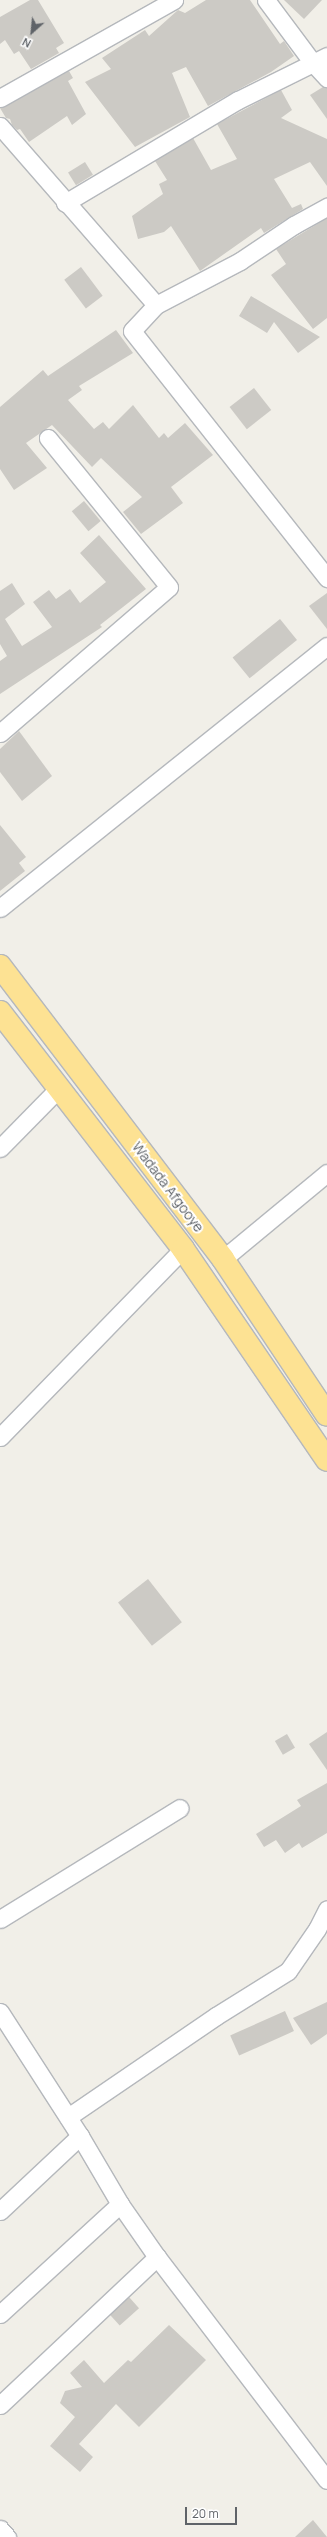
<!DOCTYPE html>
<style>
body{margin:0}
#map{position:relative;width:327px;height:2537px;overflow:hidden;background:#f1efe8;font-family:Manrope,sans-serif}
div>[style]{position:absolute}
.building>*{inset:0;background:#cccac5;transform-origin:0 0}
.roads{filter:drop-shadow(1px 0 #b5b8bc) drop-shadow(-1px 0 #b5b8bc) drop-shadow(0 1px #b5b8bc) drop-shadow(0 -1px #b5b8bc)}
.street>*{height:17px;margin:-8.5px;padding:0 8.5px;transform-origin:8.5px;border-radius:8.5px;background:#fff}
.highway>*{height:22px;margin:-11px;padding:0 11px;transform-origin:11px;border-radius:11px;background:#fde293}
span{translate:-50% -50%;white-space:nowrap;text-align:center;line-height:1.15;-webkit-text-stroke:4px #fff;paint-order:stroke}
.street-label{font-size:14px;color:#5f6368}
.north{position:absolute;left:12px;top:12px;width:40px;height:40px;-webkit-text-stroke:3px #fff;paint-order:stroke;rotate:207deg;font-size:11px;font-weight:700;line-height:16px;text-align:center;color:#5f6368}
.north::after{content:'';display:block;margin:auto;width:14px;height:18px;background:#5f6368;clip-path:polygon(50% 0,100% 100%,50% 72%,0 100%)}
.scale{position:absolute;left:185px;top:2507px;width:52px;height:18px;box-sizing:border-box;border:2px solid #5f6368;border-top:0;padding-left:5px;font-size:12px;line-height:14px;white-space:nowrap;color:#5f6368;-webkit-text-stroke:3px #fff;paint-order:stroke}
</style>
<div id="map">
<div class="building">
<div style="clip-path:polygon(30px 0,38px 0,64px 43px,56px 48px,59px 53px,31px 69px,19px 51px,14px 54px,5px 40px,0 44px,0 17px)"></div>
<div style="clip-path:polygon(206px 0,250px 0,280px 44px,284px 41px,294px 56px,271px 72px,208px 106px,186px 67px,172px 73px,190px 117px,135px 147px,85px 82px,111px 69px,102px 58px,145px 30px,149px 36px,178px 10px,185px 13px)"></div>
<div style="clip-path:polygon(284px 0,322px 0,304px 19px)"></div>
<div style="clip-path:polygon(69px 71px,73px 78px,68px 81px,86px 114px,72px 125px,67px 116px,29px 142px,20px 129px,17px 130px,12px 125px,10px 119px,6px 118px,0 108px)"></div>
<div style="clip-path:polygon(323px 87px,327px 88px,327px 119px,310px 95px)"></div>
<div style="clip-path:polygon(281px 90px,292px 110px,281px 118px,327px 139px,327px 186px,310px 162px,274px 179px,292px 208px,301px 204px,303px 209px,264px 233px,261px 228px,200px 271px,171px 226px,164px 232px,138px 239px,132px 216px,163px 194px,159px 184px,167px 180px,155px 161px,193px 138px,211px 170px,237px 159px,217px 124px)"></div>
<div style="left:85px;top:162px;width:15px;height:20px;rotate:58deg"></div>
<div style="clip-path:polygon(327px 218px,327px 318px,313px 329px,271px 275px,286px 264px,276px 249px)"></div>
<div style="left:81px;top:267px;width:36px;height:21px;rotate:53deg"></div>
<div style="clip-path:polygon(251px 296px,263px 303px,320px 337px,298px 353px,274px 322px,267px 333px,239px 316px)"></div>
<div style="clip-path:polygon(116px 330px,133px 353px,79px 386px,82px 390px,68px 400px,94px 429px,103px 422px,109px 429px,133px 405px,159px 438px,164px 433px,168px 438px,185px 423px,213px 455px,171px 487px,183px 503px,141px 534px,123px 512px,142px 497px,101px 458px,92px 467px,52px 425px,26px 443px,47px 468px,14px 490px,0 469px,0 407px,43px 370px,48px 376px)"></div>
<div style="left:254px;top:388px;width:28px;height:31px;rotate:52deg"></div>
<div style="left:84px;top:501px;width:26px;height:16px;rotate:50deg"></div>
<div style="clip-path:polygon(99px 535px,146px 589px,100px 625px,102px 627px,0 694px,0 661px,7px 656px,0 644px,0 591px,12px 583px,25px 604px,5px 619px,22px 646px,52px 627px,33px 602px,49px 590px,56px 599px,70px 589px,80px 603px,106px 582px,80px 553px)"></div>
<div style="clip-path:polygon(327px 593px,327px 629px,309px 606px)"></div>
<div style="left:280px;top:619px;width:27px;height:61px;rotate:51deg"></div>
<div style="clip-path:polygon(19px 731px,52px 776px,22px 801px,0 772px,0 749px)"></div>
<div style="clip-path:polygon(0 825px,26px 857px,19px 863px,25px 871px,0 891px)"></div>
<div style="left:148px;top:1579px;width:55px;height:38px;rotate:52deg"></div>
<div style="clip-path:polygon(327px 1732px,327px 1770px,309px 1744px)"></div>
<div style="left:287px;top:1734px;width:16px;height:14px;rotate:60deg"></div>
<div style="clip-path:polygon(327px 1783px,327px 1833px,302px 1848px,299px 1843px,285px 1853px,276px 1840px,264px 1847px,256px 1834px,301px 1806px,297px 1800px)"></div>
<div style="clip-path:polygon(327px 2002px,327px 2034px,311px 2045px,293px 2018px)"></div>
<div style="left:285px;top:2011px;width:22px;height:60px;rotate:66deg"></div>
<div style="left:129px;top:2297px;width:15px;height:26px;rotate:48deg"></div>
<div style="clip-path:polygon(169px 2325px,206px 2360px,139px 2427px,116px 2404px,79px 2444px,93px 2457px,80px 2472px,50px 2446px,75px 2417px,60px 2403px,65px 2391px,82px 2387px,70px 2373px,84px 2360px,104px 2383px,128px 2360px,131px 2362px)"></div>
<div style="clip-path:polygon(313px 2520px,327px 2537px,295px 2537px)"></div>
</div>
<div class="roads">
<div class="street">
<div style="left:266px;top:0;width:79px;rotate:53.3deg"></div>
<div style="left:313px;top:63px;width:21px;rotate:47deg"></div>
<div style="left:0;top:98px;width:200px;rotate:-29.4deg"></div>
<div style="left:0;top:126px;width:237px;rotate:48.9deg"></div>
<div style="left:156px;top:305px;width:35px;rotate:133deg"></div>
<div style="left:132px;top:331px;width:315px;rotate:51.7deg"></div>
<div style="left:65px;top:203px;width:201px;rotate:-30.8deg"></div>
<div style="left:238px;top:100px;width:99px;rotate:-26.3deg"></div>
<div style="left:156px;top:305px;width:95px;rotate:-27.6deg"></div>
<div style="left:240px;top:261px;width:65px;rotate:-33.7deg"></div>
<div style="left:294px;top:225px;width:38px;rotate:-29deg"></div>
<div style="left:0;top:733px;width:223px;rotate:-40.8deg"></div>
<div style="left:169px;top:587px;width:192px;rotate:-129.1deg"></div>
<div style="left:0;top:908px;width:419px;rotate:-38.7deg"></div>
<div style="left:0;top:1148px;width:83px;rotate:-45.5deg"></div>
<div style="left:223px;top:1259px;width:135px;rotate:-39.6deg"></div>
<div style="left:0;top:1437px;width:262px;rotate:-45.8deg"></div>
<div style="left:0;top:1919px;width:211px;rotate:-31.7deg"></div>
<div style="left:0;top:2012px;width:148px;rotate:57.2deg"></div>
<div style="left:80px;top:2136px;width:79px;rotate:59.5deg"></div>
<div style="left:120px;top:2204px;width:65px;rotate:55.1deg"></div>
<div style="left:157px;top:2257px;width:280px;rotate:52.7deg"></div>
<div style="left:68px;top:2117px;width:179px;rotate:-34.3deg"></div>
<div style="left:216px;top:2016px;width:85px;rotate:-32deg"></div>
<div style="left:288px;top:1971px;width:51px;rotate:-55.4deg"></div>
<div style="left:317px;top:1929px;width:22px;rotate:-63deg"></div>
<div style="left:0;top:2211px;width:110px;rotate:-43.2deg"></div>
<div style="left:0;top:2314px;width:163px;rotate:-42.5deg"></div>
<div style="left:0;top:2405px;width:216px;rotate:-43.3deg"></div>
<div style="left:0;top:2529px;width:11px;rotate:49deg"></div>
</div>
<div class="highway">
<div style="left:0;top:966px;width:368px;rotate:52.7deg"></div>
<div style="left:223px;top:1259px;width:187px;rotate:56.3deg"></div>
<div style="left:0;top:1012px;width:299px;rotate:52.3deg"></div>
<div style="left:183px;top:1249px;width:255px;rotate:55.7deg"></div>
</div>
</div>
<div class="street-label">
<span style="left:168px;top:1187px;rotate:53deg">Wadada Afgooye</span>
</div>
<div class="north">N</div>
<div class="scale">20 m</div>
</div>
